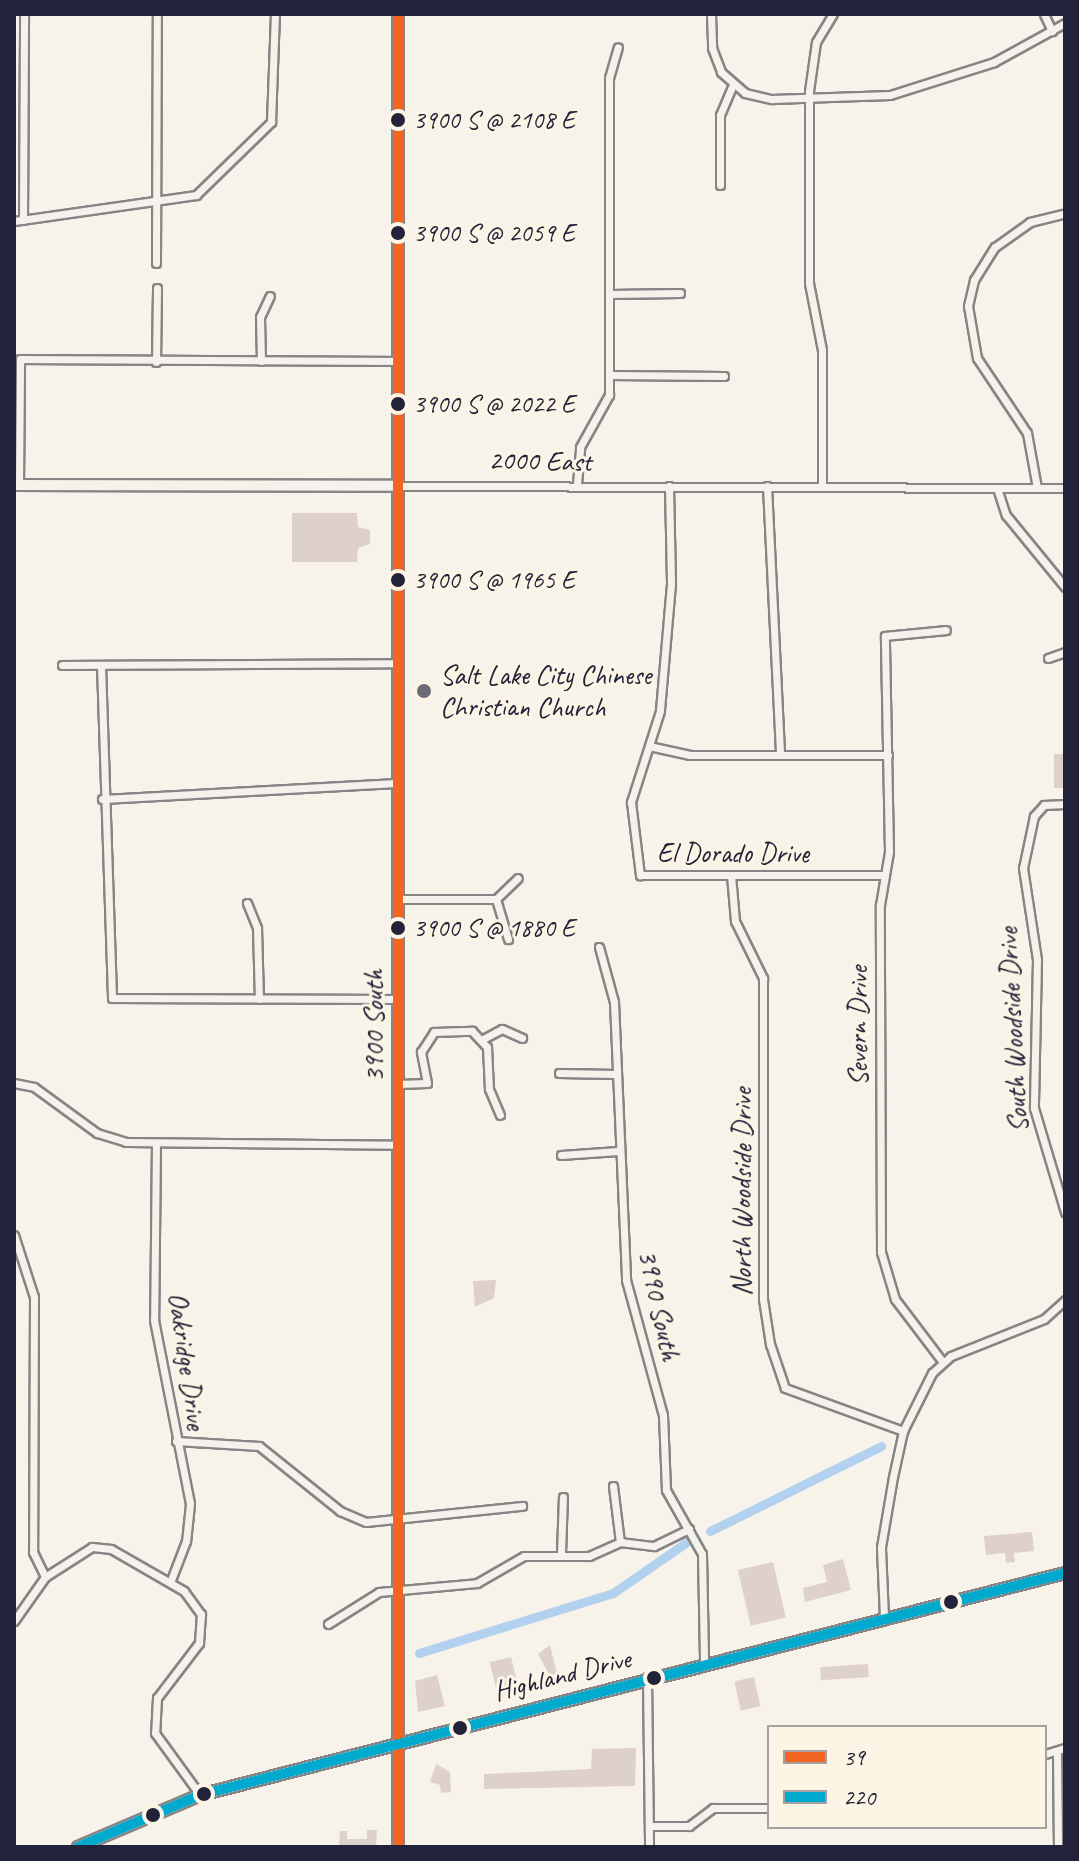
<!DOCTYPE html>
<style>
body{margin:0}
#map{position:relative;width:1079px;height:1861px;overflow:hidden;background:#f7f3ea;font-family:Caveat,sans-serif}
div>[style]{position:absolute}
.canal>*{height:9px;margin:-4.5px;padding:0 4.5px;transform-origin:4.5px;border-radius:4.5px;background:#b2d1ee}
.building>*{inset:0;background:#ded1cb;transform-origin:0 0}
.roads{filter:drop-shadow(2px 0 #868485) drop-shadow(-2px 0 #868485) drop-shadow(0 2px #868485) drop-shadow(0 -2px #868485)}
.street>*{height:7px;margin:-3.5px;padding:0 3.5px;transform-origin:3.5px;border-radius:3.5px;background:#f5f2ec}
.secondary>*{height:10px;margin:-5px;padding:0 5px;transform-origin:5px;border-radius:5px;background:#f5f2ec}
.bus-1>*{height:10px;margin:-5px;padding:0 5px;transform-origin:5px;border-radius:5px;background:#f26522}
.bus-2>*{height:10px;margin:-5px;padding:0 5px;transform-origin:5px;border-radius:5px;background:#00a9ce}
.dots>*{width:22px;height:22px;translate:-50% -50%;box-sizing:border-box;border:4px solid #fcf5e5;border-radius:50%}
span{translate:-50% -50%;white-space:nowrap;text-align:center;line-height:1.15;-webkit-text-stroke:6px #fcf5e5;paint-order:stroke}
.bus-label{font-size:26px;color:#22223b}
.left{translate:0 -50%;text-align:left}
.street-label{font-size:28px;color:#22223b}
.poi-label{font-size:28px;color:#22223b}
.frame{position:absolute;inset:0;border:16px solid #22223b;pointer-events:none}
.legend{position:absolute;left:767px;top:1725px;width:280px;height:104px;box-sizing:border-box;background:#fcf5e5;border:2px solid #a5a1a1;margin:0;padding:10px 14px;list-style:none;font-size:24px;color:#22223b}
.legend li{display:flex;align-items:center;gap:16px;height:40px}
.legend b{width:40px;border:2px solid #a5a1a1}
</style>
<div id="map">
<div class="canal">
<div style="left:710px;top:1531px;width:191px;rotate:-26.4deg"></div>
<div style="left:419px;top:1653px;width:203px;rotate:-17.2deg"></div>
<div style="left:613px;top:1593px;width:91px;rotate:-34.7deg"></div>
</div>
<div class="building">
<div style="clip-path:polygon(292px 513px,357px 513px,358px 527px,370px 530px,370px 544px,358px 548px,357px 562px,292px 562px)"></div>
<div style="left:1054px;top:754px;width:11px;height:34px"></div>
<div style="clip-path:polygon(496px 1280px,494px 1298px,475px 1307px,473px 1281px)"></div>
<div style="clip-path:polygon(1032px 1532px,1034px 1551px,1014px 1553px,1015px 1562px,1006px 1563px,1005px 1553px,986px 1555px,984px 1536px)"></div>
<div style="clip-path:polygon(843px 1559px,851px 1590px,805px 1602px,803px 1588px,827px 1582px,823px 1565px)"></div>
<div style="left:773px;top:1562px;width:57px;height:36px;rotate:77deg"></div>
<div style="clip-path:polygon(550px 1645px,557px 1674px,550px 1676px,538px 1654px)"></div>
<div style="left:511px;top:1657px;width:34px;height:22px;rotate:76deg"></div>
<div style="left:868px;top:1664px;width:13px;height:48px;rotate:86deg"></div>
<div style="clip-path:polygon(437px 1675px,445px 1706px,418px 1712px,415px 1681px)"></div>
<div style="left:754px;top:1677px;width:30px;height:20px;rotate:78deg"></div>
<div style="clip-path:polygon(636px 1748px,635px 1786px,484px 1789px,484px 1774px,591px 1769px,592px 1749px)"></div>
<div style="clip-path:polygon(436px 1764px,450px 1772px,451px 1792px,441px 1793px,440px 1785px,430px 1782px)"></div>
<div style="clip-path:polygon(367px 1830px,377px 1830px,376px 1847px,339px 1847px,340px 1831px,347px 1831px,347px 1839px,367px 1839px)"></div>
</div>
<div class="roads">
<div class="street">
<div style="left:711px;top:14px;width:34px;rotate:88deg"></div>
<div style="left:712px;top:48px;width:26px;rotate:69deg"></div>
<div style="left:721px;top:72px;width:32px;rotate:41deg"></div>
<div style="left:745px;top:93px;width:28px;rotate:13deg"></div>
<div style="left:772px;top:99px;width:118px;rotate:-1.9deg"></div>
<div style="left:890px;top:95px;width:109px;rotate:-17.6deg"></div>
<div style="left:994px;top:62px;width:81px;rotate:-28.8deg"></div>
<div style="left:1044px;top:14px;width:19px;rotate:65deg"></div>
<div style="left:720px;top:185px;width:70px;rotate:-90deg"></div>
<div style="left:720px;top:115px;width:33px;rotate:-67deg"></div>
<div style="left:23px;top:220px;width:206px;rotate:-89.7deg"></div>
<div style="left:14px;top:221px;width:184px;rotate:-8.1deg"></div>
<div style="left:196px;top:195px;width:105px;rotate:-44.2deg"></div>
<div style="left:271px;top:122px;width:108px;rotate:-87.9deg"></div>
<div style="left:156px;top:263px;width:249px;rotate:-89.8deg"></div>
<div style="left:610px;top:294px;width:70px;rotate:-0.8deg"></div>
<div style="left:261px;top:361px;width:44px;rotate:-91.3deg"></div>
<div style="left:260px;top:317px;width:23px;rotate:-65deg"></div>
<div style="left:156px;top:362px;width:74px;rotate:-89.2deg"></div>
<div style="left:610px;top:375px;width:114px;rotate:0.5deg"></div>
<div style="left:577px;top:484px;width:37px;rotate:-85deg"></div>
<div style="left:580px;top:447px;width:60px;rotate:-60.9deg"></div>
<div style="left:609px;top:395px;width:317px;rotate:-90deg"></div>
<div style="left:609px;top:78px;width:32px;rotate:-74deg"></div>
<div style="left:19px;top:485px;width:126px;rotate:-89.5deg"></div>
<div style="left:20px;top:359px;width:378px;rotate:0.3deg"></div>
<div style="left:398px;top:486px;width:667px;rotate:0.17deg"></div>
<div style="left:669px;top:486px;width:98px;rotate:88.8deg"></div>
<div style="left:671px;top:584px;width:127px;rotate:95deg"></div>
<div style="left:660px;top:711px;width:96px;rotate:107.7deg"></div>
<div style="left:631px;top:802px;width:74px;rotate:83deg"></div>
<div style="left:640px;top:875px;width:245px"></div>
<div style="left:767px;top:486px;width:269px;rotate:87.2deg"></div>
<div style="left:822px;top:487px;width:137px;rotate:-90deg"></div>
<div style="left:822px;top:350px;width:68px;rotate:-101deg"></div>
<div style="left:809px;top:283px;width:192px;rotate:-90deg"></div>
<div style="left:809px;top:91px;width:49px;rotate:-81.9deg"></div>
<div style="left:816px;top:42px;width:33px;rotate:-59deg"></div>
<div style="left:997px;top:488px;width:28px;rotate:72deg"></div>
<div style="left:1006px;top:515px;width:93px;rotate:50.7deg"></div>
<div style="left:1037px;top:488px;width:56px;rotate:-100.3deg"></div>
<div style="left:1027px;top:433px;width:90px;rotate:-123.7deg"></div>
<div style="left:977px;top:358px;width:53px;rotate:-99.8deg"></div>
<div style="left:968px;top:306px;width:27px;rotate:-77deg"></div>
<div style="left:974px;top:280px;width:39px;rotate:-58deg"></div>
<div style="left:995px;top:247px;width:43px;rotate:-35.5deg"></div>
<div style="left:1030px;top:222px;width:36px;rotate:-14deg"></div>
<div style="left:1048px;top:658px;width:18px;rotate:-19deg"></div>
<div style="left:62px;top:665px;width:336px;rotate:-0.3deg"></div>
<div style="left:101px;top:665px;width:333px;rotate:88.1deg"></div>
<div style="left:112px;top:998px;width:287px;rotate:0.2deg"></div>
<div style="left:649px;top:746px;width:42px;rotate:12.4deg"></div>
<div style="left:690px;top:755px;width:198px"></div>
<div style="left:102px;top:799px;width:296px;rotate:-3.1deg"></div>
<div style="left:1065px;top:804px;width:21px;rotate:177deg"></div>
<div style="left:1044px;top:805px;width:15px;rotate:132deg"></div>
<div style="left:1034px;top:816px;width:53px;rotate:101.9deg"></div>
<div style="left:1023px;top:868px;width:93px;rotate:81.3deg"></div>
<div style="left:1037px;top:960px;width:148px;rotate:91.2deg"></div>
<div style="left:1034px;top:1108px;width:109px;rotate:73.4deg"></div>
<div style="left:731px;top:875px;width:46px;rotate:85deg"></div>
<div style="left:735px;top:921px;width:64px;rotate:63.8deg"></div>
<div style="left:763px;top:978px;width:321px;rotate:90deg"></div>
<div style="left:763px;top:1299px;width:46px;rotate:81.2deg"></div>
<div style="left:770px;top:1344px;width:46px;rotate:71.2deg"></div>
<div style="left:785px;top:1388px;width:126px;rotate:20deg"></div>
<div style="left:398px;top:899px;width:98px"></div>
<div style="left:496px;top:899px;width:30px;rotate:-44deg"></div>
<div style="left:496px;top:899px;width:42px;rotate:73.3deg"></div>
<div style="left:247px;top:903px;width:27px;rotate:68deg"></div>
<div style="left:257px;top:928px;width:71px;rotate:88.4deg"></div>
<div style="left:599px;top:947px;width:57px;rotate:74.7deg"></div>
<div style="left:614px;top:1002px;width:278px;rotate:87.5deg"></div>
<div style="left:626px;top:1280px;width:140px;rotate:74.7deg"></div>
<div style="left:663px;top:1415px;width:75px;rotate:87.7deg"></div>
<div style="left:666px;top:1490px;width:73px;rotate:60.6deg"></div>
<div style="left:702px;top:1554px;width:109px;rotate:88.9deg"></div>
<div style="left:483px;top:1039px;width:21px;rotate:-28deg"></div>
<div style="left:502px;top:1029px;width:22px;rotate:24deg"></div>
<div style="left:559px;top:1073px;width:57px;rotate:1deg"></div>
<div style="left:14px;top:1083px;width:20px;rotate:11deg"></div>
<div style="left:34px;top:1087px;width:78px;rotate:36.1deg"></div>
<div style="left:97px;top:1133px;width:30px;rotate:17deg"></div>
<div style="left:126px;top:1142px;width:272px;rotate:0.6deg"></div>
<div style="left:398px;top:1084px;width:29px;rotate:-2deg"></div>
<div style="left:427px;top:1083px;width:32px;rotate:-101deg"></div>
<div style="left:421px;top:1052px;width:24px;rotate:-57deg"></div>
<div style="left:434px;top:1032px;width:38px;rotate:-2deg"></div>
<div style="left:472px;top:1031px;width:22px;rotate:47deg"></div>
<div style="left:487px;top:1047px;width:42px;rotate:87.3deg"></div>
<div style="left:489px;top:1089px;width:28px;rotate:67deg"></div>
<div style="left:156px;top:1143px;width:177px;rotate:90.6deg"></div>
<div style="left:154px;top:1320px;width:187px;rotate:78.9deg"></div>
<div style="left:190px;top:1504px;width:37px;rotate:96deg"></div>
<div style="left:186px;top:1541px;width:42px;rotate:111deg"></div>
<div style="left:561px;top:1155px;width:57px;rotate:-4deg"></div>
<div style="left:14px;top:1235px;width:65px;rotate:72.1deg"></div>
<div style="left:34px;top:1297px;width:255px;rotate:90.2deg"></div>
<div style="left:33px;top:1552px;width:28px;rotate:64deg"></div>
<div style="left:942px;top:1361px;width:78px;rotate:-127.2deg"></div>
<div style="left:895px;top:1299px;width:49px;rotate:-106.6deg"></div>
<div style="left:881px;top:1252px;width:347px;rotate:-90.2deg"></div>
<div style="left:880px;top:905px;width:54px;rotate:-80.4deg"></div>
<div style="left:889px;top:852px;width:216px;rotate:-91.1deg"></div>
<div style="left:885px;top:636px;width:61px;rotate:-5.6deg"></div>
<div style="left:176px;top:1441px;width:83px;rotate:3.4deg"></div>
<div style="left:259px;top:1446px;width:104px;rotate:38.7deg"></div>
<div style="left:340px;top:1511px;width:28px;rotate:23deg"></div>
<div style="left:366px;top:1522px;width:157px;rotate:-5.9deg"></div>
<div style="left:613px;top:1486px;width:56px;rotate:82.9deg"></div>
<div style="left:561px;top:1553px;width:56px;rotate:-88deg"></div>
<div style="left:884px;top:1617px;width:70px;rotate:-92.5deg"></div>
<div style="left:881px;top:1547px;width:71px;rotate:-80.3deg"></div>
<div style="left:893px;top:1477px;width:47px;rotate:-77.7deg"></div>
<div style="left:903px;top:1431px;width:65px;rotate:-63.4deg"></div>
<div style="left:932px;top:1373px;width:25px;rotate:-42deg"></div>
<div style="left:951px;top:1356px;width:100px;rotate:-21.7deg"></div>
<div style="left:1044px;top:1319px;width:28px;rotate:-42deg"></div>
<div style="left:14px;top:1621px;width:54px;rotate:-54.8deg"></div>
<div style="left:45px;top:1577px;width:56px;rotate:-32.6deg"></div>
<div style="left:92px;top:1547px;width:19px;rotate:6deg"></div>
<div style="left:111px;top:1549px;width:84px;rotate:29.9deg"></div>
<div style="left:184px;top:1591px;width:29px;rotate:54deg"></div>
<div style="left:201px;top:1614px;width:29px;rotate:94deg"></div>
<div style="left:199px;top:1643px;width:69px;rotate:127.4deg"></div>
<div style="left:157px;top:1698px;width:35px;rotate:93deg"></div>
<div style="left:155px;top:1733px;width:77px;rotate:54deg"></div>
<div style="left:328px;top:1624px;width:60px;rotate:-32.1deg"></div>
<div style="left:379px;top:1592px;width:98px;rotate:-5.2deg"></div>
<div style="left:477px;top:1583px;width:54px;rotate:-29.9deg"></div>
<div style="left:524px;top:1556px;width:65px"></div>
<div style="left:589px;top:1556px;width:34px;rotate:-24deg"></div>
<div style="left:620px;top:1542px;width:34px;rotate:7deg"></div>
<div style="left:654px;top:1546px;width:39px;rotate:-26deg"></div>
<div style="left:647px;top:1677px;width:170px;rotate:89.3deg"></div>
<div style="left:1045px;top:1754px;width:21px;rotate:-17deg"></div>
<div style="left:1057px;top:1754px;width:93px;rotate:89.4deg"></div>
<div style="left:649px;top:1826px;width:40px"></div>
<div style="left:689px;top:1826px;width:30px;rotate:-37deg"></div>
<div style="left:713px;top:1808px;width:56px"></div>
</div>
<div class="secondary">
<div style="left:398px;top:14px;width:1833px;rotate:90deg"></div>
<div style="left:14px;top:485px;width:384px;rotate:0.1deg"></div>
<div style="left:78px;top:1847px;width:133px;rotate:-23.1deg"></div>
<div style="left:200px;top:1795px;width:893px;rotate:-14.39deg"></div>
</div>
</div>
<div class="bus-1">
<div style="left:398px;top:14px;width:1833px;rotate:90deg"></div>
</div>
<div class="bus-2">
<div style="left:78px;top:1847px;width:133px;rotate:-23.1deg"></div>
<div style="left:200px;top:1795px;width:893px;rotate:-14.39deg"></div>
</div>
<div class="dots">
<div style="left:398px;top:120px;background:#22223b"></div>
<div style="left:398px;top:233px;background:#22223b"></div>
<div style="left:398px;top:404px;background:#22223b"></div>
<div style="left:398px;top:580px;background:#22223b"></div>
<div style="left:424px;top:691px;background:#6d6b78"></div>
<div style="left:398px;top:928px;background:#22223b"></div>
<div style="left:951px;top:1602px;background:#22223b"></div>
<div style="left:654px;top:1678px;background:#22223b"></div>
<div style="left:460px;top:1728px;background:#22223b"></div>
<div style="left:204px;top:1794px;background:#22223b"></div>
<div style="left:153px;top:1815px;background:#22223b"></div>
</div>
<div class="bus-label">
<span class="left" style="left:413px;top:120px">3900 S @ 2108 E</span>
<span class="left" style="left:413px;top:233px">3900 S @ 2059 E</span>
<span class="left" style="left:413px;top:404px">3900 S @ 2022 E</span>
<span class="left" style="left:413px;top:580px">3900 S @ 1965 E</span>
<span class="left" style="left:413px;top:928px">3900 S @ 1880 E</span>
</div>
<div class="street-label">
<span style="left:540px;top:461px;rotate:1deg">2000 East</span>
<span style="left:733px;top:853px">El Dorado Drive</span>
<span style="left:374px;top:1026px;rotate:-90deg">3900 South</span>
<span style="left:858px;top:1026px;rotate:-90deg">Severn Drive</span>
<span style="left:1013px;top:1030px;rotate:-93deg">South Woodside Drive</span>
<span style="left:742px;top:1192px;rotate:-90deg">North Woodside Drive</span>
<span style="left:659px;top:1305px;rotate:78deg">3990 South</span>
<span style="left:187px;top:1361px;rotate:82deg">Oakridge Drive</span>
<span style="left:562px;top:1675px;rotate:-14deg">Highland Drive</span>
</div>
<div class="poi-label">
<span class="left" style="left:440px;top:691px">Salt Lake City Chinese<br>Christian Church</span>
</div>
<div class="frame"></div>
<ul class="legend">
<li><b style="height:10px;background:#f26522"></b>39</li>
<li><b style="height:10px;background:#00a9ce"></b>220</li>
</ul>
</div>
